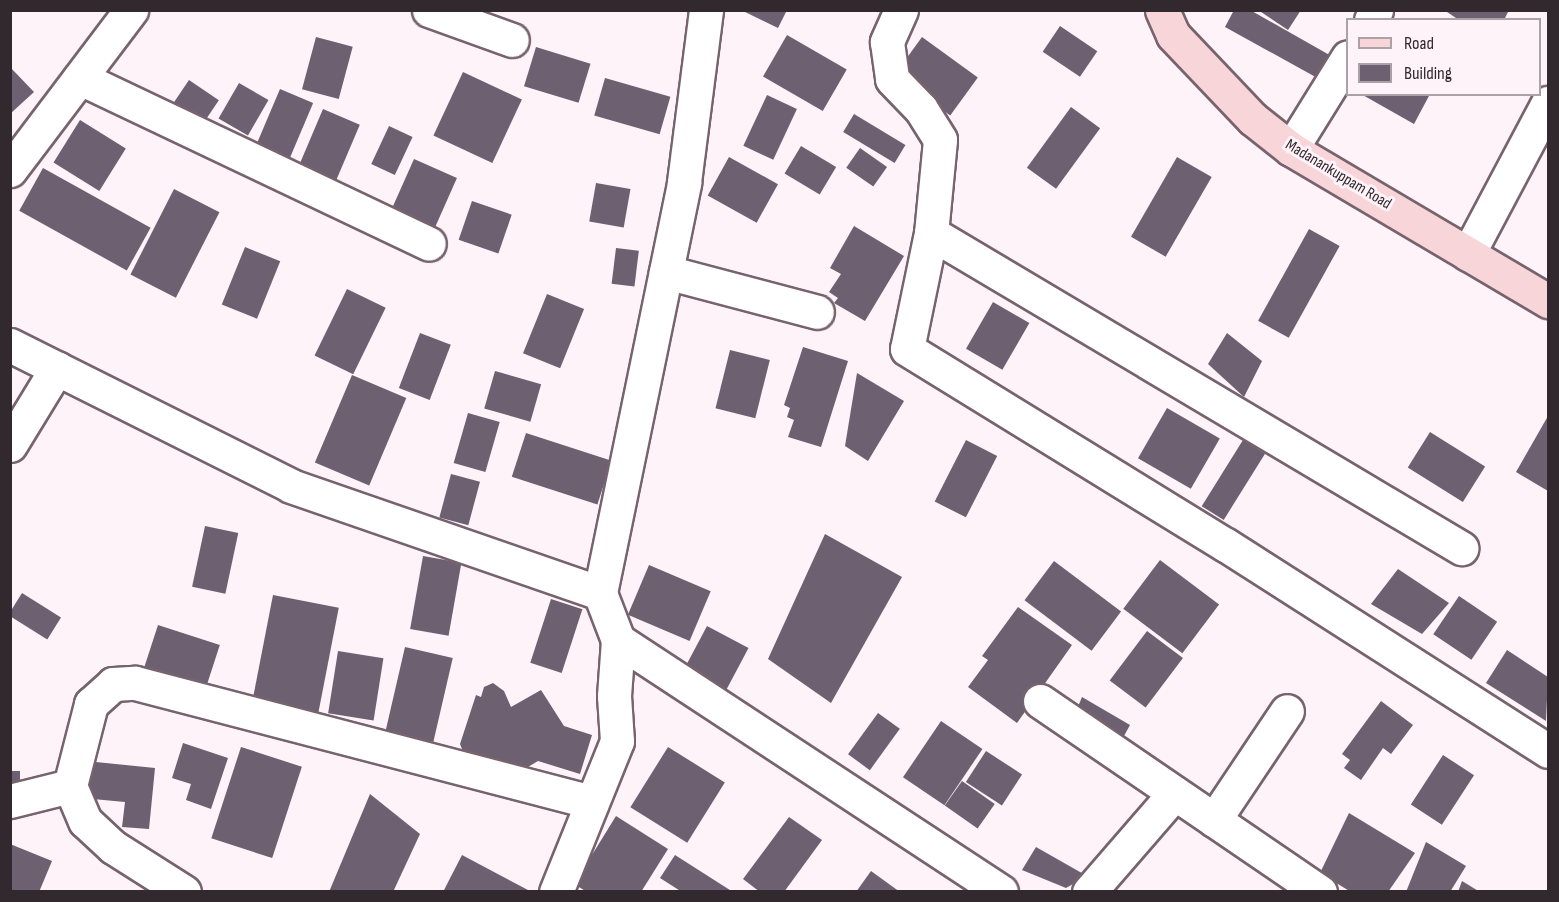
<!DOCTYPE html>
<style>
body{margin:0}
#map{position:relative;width:1559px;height:902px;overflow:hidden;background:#fdf3f8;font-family:"Sofia Sans Condensed",sans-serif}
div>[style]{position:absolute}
.building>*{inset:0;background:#6d6070;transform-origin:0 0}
.roads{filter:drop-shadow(2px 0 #77636e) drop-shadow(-2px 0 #77636e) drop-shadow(0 2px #77636e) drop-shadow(0 -2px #77636e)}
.minor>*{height:33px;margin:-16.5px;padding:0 16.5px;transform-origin:16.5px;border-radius:16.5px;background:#fff}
.major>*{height:33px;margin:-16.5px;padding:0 16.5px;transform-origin:16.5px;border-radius:16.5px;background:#f7d5d9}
span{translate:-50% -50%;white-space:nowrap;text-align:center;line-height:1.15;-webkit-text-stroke:6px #fdf3f8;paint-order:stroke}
.street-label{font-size:16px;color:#31292d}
.frame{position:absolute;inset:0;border:12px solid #31292d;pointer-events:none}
.legend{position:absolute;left:1346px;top:18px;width:195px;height:78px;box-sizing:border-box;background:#fdf3f8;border:2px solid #aba2a7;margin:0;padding:8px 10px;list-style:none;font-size:18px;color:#31292d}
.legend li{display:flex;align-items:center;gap:12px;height:30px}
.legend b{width:30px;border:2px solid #aba2a7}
</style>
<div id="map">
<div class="building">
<div style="clip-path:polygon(741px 10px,787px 10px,778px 28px)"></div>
<div style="clip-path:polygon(1234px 10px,1250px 10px,1333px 57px,1321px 80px,1225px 27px)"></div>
<div style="clip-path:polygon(1258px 10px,1301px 10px,1288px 30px)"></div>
<div style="clip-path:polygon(1444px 10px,1509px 10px,1504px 20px,1459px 20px)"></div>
<div style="left:1060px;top:26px;width:45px;height:31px;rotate:34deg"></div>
<div style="left:787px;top:35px;width:69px;height:48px;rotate:30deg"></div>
<div style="left:316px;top:37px;width:38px;height:54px;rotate:15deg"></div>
<div style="left:922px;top:37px;width:69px;height:47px;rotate:36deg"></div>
<div style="left:536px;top:47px;width:57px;height:41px;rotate:17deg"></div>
<div style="clip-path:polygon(10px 67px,34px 92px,10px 114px)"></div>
<div style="left:463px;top:72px;width:65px;height:70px;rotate:25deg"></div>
<div style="left:605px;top:78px;width:68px;height:39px;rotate:16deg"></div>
<div style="left:189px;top:80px;width:36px;height:35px;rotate:34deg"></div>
<div style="left:239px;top:83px;width:34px;height:41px;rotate:30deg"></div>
<div style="left:280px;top:89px;width:36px;height:68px;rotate:23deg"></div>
<div style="clip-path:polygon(1361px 94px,1430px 94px,1414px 124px)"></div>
<div style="left:767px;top:95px;width:33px;height:56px;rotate:25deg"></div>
<div style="left:1071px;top:107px;width:36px;height:75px;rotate:36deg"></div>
<div style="left:323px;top:109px;width:40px;height:70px;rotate:23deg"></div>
<div style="left:854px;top:114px;width:60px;height:21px;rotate:31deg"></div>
<div style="left:80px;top:120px;width:54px;height:50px;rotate:32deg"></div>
<div style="left:389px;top:126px;width:26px;height:42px;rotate:25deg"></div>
<div style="left:801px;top:146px;width:41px;height:32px;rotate:31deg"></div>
<div style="left:860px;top:148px;width:33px;height:24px;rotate:35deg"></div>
<div style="left:729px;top:157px;width:56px;height:44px;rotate:29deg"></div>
<div style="left:1177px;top:157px;width:40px;height:92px;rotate:30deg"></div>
<div style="left:414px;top:159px;width:47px;height:60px;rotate:24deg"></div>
<div style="left:43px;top:168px;width:123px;height:49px;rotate:29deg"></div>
<div style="left:596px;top:183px;width:35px;height:39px;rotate:10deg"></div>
<div style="left:174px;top:189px;width:51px;height:96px;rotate:27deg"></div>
<div style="left:472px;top:201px;width:42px;height:41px;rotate:19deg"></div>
<div style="clip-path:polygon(854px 226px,904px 256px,865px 321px,834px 303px,838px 298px,829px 292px,841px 274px,830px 268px)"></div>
<div style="left:1309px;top:229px;width:35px;height:105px;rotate:29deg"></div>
<div style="left:245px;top:247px;width:38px;height:62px;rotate:22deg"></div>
<div style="left:616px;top:248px;width:23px;height:36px;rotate:7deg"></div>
<div style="left:347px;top:289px;width:43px;height:74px;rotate:26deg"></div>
<div style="left:547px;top:294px;width:40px;height:64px;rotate:22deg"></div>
<div style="left:993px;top:302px;width:42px;height:54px;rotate:30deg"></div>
<div style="left:420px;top:333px;width:33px;height:59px;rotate:21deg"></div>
<div style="clip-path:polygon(1227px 333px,1262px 361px,1244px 397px,1208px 364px)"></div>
<div style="clip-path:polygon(803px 347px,848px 361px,821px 447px,788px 437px,794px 420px,787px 417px,790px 408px,784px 405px)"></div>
<div style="left:730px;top:350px;width:41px;height:60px;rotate:14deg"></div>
<div style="left:495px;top:371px;width:48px;height:39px;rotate:16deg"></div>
<div style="clip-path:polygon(857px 373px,904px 401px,868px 461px,845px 446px)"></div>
<div style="left:352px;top:375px;width:59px;height:95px;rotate:23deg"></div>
<div style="left:1167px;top:408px;width:61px;height:58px;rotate:30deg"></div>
<div style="left:468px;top:413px;width:33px;height:52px;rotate:16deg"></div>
<div style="clip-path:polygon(1548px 416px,1548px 491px,1516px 472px)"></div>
<div style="left:1430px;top:432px;width:65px;height:42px;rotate:32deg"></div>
<div style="left:526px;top:433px;width:90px;height:46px;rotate:18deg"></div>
<div style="left:966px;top:440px;width:35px;height:69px;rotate:27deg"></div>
<div style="left:1243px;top:440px;width:26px;height:78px;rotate:32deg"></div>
<div style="left:451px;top:474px;width:30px;height:45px;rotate:15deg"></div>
<div style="left:205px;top:526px;width:34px;height:62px;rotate:12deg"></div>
<div style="clip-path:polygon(825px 534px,902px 577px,831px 703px,768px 659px)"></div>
<div style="left:423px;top:556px;width:39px;height:74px;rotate:10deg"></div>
<div style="left:1160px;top:560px;width:74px;height:61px;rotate:37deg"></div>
<div style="left:1054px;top:561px;width:84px;height:49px;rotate:37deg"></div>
<div style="left:649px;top:565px;width:67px;height:54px;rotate:23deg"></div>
<div style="clip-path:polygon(1398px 569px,1449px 603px,1422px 634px,1371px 604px)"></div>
<div style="left:22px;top:593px;width:46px;height:26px;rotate:32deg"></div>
<div style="left:273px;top:595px;width:67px;height:110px;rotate:11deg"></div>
<div style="left:1459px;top:596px;width:46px;height:46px;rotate:34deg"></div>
<div style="left:551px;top:599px;width:33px;height:67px;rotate:18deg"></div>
<div style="clip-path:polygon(1018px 607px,1072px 645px,1017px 723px,968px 687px,988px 660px,982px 656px)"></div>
<div style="left:158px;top:625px;width:65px;height:56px;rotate:18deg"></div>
<div style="left:707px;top:626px;width:47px;height:48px;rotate:28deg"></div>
<div style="left:1147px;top:631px;width:45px;height:62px;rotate:37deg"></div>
<div style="left:405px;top:647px;width:49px;height:94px;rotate:13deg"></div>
<div style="clip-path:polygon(1507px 650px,1548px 677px,1546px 721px,1486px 683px)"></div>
<div style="left:338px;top:651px;width:46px;height:63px;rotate:9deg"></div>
<div style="clip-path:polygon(493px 683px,504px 691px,511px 707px,541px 690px,564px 726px,592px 735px,580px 774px,538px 761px,513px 776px,464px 754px,460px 744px,476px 695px,481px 697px,484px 687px)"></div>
<div style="clip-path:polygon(1082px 697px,1130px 725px,1119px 745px,1075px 714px)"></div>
<div style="clip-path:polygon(1381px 701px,1413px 725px,1391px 754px,1383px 748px,1361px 780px,1344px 768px,1350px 760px,1342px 754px)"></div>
<div style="left:878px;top:713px;width:27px;height:51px;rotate:36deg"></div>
<div style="left:941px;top:721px;width:50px;height:68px;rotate:34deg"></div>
<div style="clip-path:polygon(183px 743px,228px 758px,211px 809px,186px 800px,191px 784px,172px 778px)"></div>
<div style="left:241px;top:747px;width:64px;height:96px;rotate:18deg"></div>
<div style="left:668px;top:747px;width:67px;height:71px;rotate:32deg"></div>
<div style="left:986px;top:751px;width:43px;height:37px;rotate:33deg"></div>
<div style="left:1443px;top:755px;width:37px;height:59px;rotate:33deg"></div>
<div style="clip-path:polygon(86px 761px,155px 768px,149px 829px,122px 827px,125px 802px,82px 798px)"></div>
<div style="left:10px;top:771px;width:10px;height:45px"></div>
<div style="left:962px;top:781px;width:40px;height:30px;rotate:35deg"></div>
<div style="clip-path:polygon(370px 794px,420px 834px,393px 892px,329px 892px)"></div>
<div style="clip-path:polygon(1349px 813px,1415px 853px,1388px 892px,1351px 892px,1320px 873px)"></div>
<div style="clip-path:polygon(616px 816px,668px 849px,641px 892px,587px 892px,574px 884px)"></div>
<div style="clip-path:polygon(789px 817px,822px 840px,784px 892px,760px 892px,743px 879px)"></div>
<div style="clip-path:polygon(1426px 842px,1466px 866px,1450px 892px,1406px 892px)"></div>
<div style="clip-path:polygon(10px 844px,52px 861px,39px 892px,10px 892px)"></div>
<div style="clip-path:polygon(1036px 847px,1087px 876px,1066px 888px,1022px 870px)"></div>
<div style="clip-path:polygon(462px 855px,528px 890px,527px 892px,443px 892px)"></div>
<div style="clip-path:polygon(675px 855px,733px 892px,682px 892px,660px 878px)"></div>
<div style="clip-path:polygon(871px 871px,900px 892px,856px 892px)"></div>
<div style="clip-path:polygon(1462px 881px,1480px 892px,1458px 892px)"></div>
</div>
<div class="roads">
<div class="minor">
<div style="left:429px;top:10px;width:88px;rotate:19.9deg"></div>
<div style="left:901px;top:10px;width:35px;rotate:114deg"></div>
<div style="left:887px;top:42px;width:37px;rotate:82deg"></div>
<div style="left:892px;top:79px;width:42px;rotate:46deg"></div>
<div style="left:921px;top:109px;width:36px;rotate:58deg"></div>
<div style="left:940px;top:140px;width:93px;rotate:95.5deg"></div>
<div style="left:931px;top:233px;width:617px;rotate:30.72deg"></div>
<div style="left:1371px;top:20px;width:11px;rotate:-63deg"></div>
<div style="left:80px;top:78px;width:386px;rotate:25.4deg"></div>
<div style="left:1291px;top:149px;width:108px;rotate:-58.2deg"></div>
<div style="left:10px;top:170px;width:201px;rotate:-52.9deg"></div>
<div style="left:931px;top:233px;width:118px;rotate:101.7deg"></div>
<div style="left:907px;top:349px;width:374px;rotate:31.6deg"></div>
<div style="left:1226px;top:545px;width:382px;rotate:32.6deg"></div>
<div style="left:1468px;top:254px;width:171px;rotate:-62.1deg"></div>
<div style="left:666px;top:272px;width:156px;rotate:14.8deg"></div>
<div style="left:10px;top:345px;width:314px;rotate:26.6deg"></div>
<div style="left:291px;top:486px;width:327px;rotate:19.1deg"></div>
<div style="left:10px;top:445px;width:90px;rotate:-58.6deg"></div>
<div style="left:618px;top:640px;width:458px;rotate:33.3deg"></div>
<div style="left:1040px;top:701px;width:339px;rotate:34.3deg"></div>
<div style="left:10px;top:801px;width:62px;rotate:-14deg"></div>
<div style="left:1214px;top:820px;width:131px;rotate:-56.2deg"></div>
<div style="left:184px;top:892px;width:84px;rotate:-147.6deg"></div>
<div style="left:113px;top:847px;width:38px;rotate:-137deg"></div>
<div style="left:85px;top:821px;width:38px;rotate:-113deg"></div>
<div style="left:70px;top:786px;width:85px;rotate:-75.6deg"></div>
<div style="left:91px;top:704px;width:30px;rotate:-42deg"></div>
<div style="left:113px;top:684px;width:22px;rotate:-3deg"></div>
<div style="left:135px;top:683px;width:472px;rotate:14.6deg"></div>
<div style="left:556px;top:892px;width:163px;rotate:-68deg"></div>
<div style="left:617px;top:741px;width:45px;rotate:-93.8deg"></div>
<div style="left:614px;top:696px;width:56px;rotate:-85.9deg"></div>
<div style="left:618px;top:640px;width:50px;rotate:-111deg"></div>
<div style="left:600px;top:593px;width:419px;rotate:-78.4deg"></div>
<div style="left:684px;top:182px;width:173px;rotate:-82.7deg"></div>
<div style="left:1089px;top:892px;width:128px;rotate:-49.1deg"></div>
</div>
<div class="major">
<div style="left:1162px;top:10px;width:27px;rotate:66deg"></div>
<div style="left:1173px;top:35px;width:116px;rotate:46.4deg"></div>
<div style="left:1253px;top:119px;width:48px;rotate:38.3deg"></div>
<div style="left:1291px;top:149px;width:299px;rotate:30.6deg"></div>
</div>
</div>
<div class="street-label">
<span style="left:1338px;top:175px;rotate:31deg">Madanankuppam Road</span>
</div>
<div class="frame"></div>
<ul class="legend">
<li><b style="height:8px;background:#f7d5d9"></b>Road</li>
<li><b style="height:16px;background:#6d6070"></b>Building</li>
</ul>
</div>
